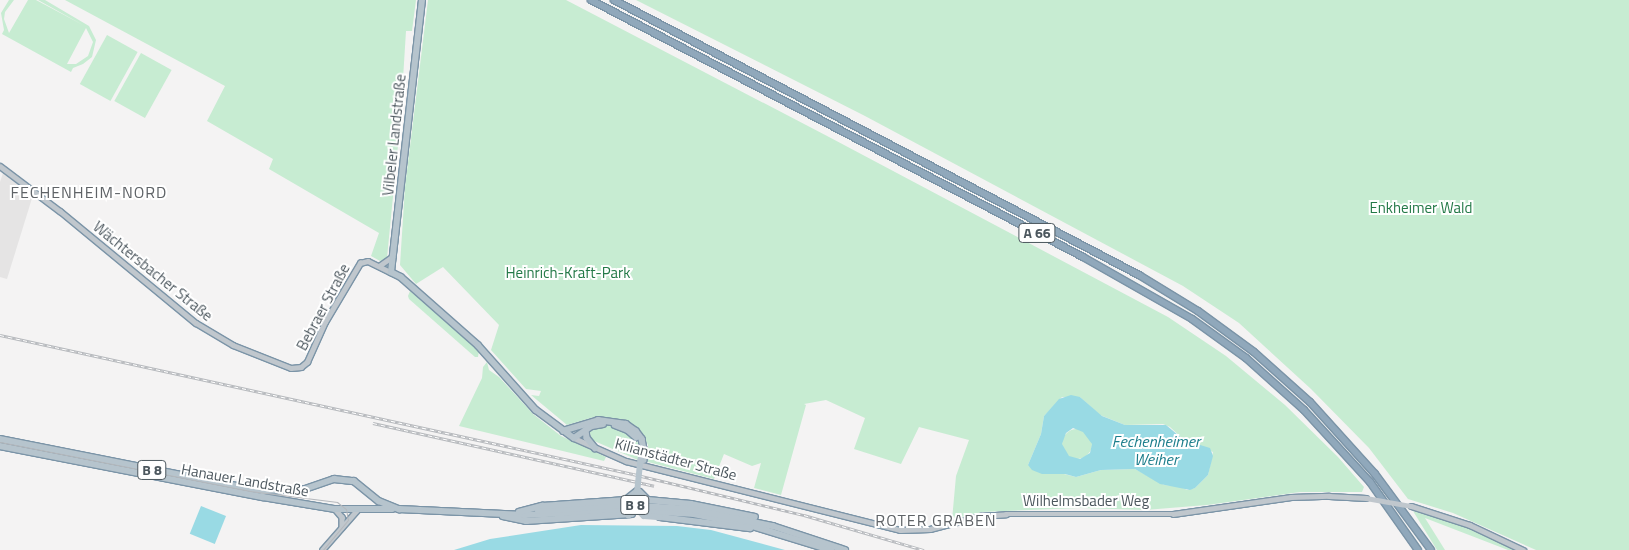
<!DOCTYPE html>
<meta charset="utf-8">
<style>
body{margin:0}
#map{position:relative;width:1629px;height:550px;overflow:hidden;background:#f4f3f3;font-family:"Titillium Web",sans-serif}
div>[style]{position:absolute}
.education>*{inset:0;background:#e5e4e4}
.green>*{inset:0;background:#c7ecd2;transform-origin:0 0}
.round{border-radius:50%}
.water>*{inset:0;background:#99dae4;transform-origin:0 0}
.roads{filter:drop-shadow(1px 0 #7b94a7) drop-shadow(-1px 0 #7b94a7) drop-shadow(0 1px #7b94a7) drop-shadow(0 -1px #7b94a7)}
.minor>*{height:4.5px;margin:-2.25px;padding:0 2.25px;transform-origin:2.25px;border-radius:2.25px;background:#c0c7cd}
.major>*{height:5.5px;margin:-2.75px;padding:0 2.75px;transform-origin:2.75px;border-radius:2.75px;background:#b6c4cd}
.highway>*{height:6px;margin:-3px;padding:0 3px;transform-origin:3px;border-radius:3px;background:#90a8bb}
.tram>*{height:1px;margin:-0.5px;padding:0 0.5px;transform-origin:0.5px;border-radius:0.5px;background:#b5b8bc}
.rail>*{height:3px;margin-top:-1.5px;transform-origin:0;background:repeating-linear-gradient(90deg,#fff 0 4px,#b5b8bc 0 8px);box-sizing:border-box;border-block:1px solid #b5b8bc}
.minor-bridge>*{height:4.5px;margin:-2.25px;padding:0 2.25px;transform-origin:2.25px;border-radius:2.25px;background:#c0c7cd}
.major-bridge>*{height:5.5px;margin:-2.75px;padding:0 2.75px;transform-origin:2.75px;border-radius:2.75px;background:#b6c4cd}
span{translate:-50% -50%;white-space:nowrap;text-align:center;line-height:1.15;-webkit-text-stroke:4px #fff;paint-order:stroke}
.shield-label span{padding:1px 4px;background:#fff;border:1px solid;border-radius:4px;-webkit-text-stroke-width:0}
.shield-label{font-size:14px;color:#4c575e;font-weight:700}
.street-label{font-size:15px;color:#4c575e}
.park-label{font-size:15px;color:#237947}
.neighbourhood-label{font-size:16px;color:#5f6367;letter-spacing:1px}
.water-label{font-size:16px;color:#1b7d8b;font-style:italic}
</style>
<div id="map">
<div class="education">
<div style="clip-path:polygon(3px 173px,33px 195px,7px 279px,0 277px,0 182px)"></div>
</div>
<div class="green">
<div style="clip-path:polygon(evenodd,9px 0,14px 0,5px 12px,4px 19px,9px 33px,28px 0,36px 0,83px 25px,38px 0,45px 0,89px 26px,96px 40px,92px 57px,83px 64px,73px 68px,71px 72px,2px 34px,4px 30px,1px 13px,9px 0,86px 28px,93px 42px,88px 56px,76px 64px,67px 64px,86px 28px)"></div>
<div style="clip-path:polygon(65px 0,416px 0,412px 31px,406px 31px,403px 79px,404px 84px,387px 258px,380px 261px,371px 256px,379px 233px,269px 169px,273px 159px,207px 121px,225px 86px)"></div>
<div style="clip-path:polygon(evenodd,428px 0,566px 0,829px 137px,1168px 317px,1226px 356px,1285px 405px,1338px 457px,1364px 487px,1362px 492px,1300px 492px,1207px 505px,1145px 510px,1080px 508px,982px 512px,952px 520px,956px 476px,969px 440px,919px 427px,901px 464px,854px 449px,865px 418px,826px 400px,804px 404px,806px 405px,781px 495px,754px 488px,761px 463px,752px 466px,724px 454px,714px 479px,648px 462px,648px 445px,644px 437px,634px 426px,625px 421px,594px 417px,567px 425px,531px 395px,539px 396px,541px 391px,526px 389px,491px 350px,499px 325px,443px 267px,416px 284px,400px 265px,405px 187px,428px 0,1062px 397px,1080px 397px,1100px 415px,1125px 425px,1163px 424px,1170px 427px,1184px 440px,1213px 452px,1208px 475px,1195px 488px,1187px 490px,1179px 486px,1164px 485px,1135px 469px,1101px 470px,1076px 477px,1028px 465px,1041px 434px,1044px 416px,1062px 397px)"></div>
<div style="clip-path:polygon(636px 0,1629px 0,1629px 550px,1536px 550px,1453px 513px,1408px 499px,1369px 448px,1311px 389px,1239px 323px,1183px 286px,865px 116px)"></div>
<div style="left:107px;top:35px;width:35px;height:56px;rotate:29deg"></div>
<div style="left:141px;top:53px;width:35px;height:55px;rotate:29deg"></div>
<div style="clip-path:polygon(410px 291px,479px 351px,478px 357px,475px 357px,409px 299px,408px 296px)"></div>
<div style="clip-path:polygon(487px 362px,489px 370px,499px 377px,533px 414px,561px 436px,606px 457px,604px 461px,459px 426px,482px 378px,483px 367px)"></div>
<div style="clip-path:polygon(603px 424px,619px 427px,631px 434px,638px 443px,638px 460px,592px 440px,589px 430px)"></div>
<div class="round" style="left:1062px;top:429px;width:30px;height:30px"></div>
<div style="clip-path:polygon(1413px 511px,1461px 525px,1516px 550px,1508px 550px,1425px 518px,1445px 550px,1437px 550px)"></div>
</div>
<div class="water">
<div style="clip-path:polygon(evenodd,1071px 395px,1080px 397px,1102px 416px,1125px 425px,1166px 425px,1184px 440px,1210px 448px,1213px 456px,1208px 475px,1195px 488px,1190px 490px,1160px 484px,1135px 469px,1101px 470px,1076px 477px,1065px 474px,1042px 474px,1032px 470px,1028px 465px,1041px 434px,1044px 416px,1059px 399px,1071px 395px,1073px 428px,1083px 432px,1092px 444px,1090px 453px,1080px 459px,1069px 456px,1062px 444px,1066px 433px,1073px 428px)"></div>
<div style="left:201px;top:506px;width:27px;height:30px;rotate:22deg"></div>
<div style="clip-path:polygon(581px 525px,677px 526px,711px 530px,785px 550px,454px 550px,490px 539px)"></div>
</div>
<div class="roads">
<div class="minor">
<div style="left:0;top:166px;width:75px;rotate:36.9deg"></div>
<div style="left:60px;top:211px;width:176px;rotate:39.5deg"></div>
<div style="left:196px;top:323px;width:43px;rotate:30.7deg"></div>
<div style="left:233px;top:345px;width:62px;rotate:21.6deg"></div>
<div style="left:291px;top:368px;width:10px;rotate:-6deg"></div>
<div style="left:301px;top:367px;width:8px;rotate:-40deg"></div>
<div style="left:307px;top:362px;width:44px;rotate:-65.8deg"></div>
<div style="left:325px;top:322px;width:69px;rotate:-59.3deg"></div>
<div style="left:360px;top:263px;width:8px;rotate:-14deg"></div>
<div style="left:368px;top:261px;width:25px;rotate:26deg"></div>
<div style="left:379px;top:266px;width:16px;rotate:-35deg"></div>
<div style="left:574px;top:438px;width:57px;rotate:23.9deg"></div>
<div style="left:626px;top:461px;width:283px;rotate:14.1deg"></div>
<div style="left:900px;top:530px;width:30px;rotate:-2deg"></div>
<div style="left:930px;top:529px;width:52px;rotate:-14.6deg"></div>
<div style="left:980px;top:516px;width:26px;rotate:-4deg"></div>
<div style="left:1006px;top:514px;width:167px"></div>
<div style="left:1173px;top:514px;width:119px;rotate:-8.2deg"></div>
<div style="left:1291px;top:497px;width:38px;rotate:-2deg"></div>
<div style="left:1329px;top:496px;width:37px;rotate:3deg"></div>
<div style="left:1411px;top:506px;width:62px;rotate:17.9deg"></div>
<div style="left:1470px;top:525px;width:59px;rotate:25.3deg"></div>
<div style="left:335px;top:509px;width:11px;rotate:49deg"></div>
<div style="left:342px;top:517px;width:10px;rotate:90deg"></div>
<div style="left:322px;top:550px;width:55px;rotate:-48.7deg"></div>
</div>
<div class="major">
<div style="left:391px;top:272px;width:274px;rotate:-83.5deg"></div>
<div style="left:391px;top:272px;width:11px;rotate:27deg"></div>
<div style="left:401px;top:277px;width:103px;rotate:41.4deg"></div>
<div style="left:478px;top:345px;width:87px;rotate:48.3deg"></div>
<div style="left:536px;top:410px;width:47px;rotate:36.4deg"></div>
<div style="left:615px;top:425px;width:14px;rotate:21deg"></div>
<div style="left:628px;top:430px;width:11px;rotate:41deg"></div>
<div style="left:586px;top:430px;width:8px;rotate:83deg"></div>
<div style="left:587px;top:438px;width:13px;rotate:51deg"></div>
<div style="left:563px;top:431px;width:37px;rotate:-17deg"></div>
<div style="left:598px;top:420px;width:28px;rotate:8deg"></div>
<div style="left:626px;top:424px;width:12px;rotate:35deg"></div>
<div style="left:636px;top:431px;width:10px;rotate:53deg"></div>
<div style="left:642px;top:439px;width:10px;rotate:79deg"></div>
<div style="left:644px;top:449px;width:11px;rotate:90deg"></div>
<div style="left:574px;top:438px;width:22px;rotate:-34deg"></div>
<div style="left:592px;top:426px;width:11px;rotate:-10deg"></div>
<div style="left:0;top:439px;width:268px;rotate:11.2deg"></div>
<div style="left:263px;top:491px;width:42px;rotate:-2.7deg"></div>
<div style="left:305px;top:489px;width:31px;rotate:-19deg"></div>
<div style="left:334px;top:479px;width:20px;rotate:6deg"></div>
<div style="left:354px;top:481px;width:32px;rotate:39deg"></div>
<div style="left:379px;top:501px;width:22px;rotate:22deg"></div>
<div style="left:399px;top:509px;width:126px;rotate:2.7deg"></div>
<div style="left:525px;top:515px;width:103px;rotate:-2.8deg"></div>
<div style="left:628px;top:510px;width:66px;rotate:3.5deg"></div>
<div style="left:694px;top:514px;width:59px;rotate:11.7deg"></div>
<div style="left:752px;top:526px;width:83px;rotate:16.9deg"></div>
<div style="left:0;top:446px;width:268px;rotate:11deg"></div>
<div style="left:263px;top:497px;width:73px;rotate:9.5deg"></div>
<div style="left:335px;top:509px;width:57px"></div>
<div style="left:640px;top:492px;width:11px;rotate:45deg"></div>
<div style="left:648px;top:500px;width:43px;rotate:5.3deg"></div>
<div style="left:691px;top:504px;width:65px;rotate:11.5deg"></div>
<div style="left:538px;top:511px;width:88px;rotate:-3.9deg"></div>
<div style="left:626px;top:505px;width:64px;rotate:3.6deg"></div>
<div style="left:690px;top:509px;width:85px;rotate:11.6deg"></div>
<div style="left:773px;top:526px;width:76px;rotate:18.4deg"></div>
<div style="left:519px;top:512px;width:24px;rotate:-15deg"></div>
<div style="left:542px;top:506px;width:84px;rotate:-4.1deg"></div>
<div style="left:626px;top:500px;width:14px;rotate:-39deg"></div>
<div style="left:503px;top:516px;width:24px;rotate:12deg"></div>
<div style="left:526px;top:521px;width:106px;rotate:-3.8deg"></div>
<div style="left:660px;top:517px;width:91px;rotate:7deg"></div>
</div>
<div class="highway">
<div style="left:591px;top:0;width:555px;rotate:27.58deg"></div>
<div style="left:1083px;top:257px;width:125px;rotate:29.6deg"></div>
<div style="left:1192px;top:319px;width:67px;rotate:35.8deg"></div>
<div style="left:1246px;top:358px;width:78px;rotate:41.9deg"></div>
<div style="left:1304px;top:410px;width:98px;rotate:47.5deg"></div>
<div style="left:1370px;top:482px;width:83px;rotate:54.8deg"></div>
<div style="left:614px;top:0;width:593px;rotate:27.65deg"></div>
<div style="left:1139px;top:275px;width:69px;rotate:31.4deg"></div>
<div style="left:1198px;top:311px;width:69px;rotate:36.2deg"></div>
<div style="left:1254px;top:352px;width:75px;rotate:41.8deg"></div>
<div style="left:1310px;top:402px;width:97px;rotate:47.9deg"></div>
<div style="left:1375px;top:474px;width:94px;rotate:53.6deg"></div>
</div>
</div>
<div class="tram">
<div style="left:0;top:442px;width:255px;rotate:11.1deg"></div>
<div style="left:250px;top:491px;width:88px;rotate:7.2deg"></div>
<div style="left:337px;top:502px;width:11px;rotate:38deg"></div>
<div style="left:346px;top:509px;width:11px;rotate:80deg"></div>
<div style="left:348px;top:520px;width:39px;rotate:130deg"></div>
</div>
<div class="rail">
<div style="left:0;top:335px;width:648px;rotate:12.38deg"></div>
<div style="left:633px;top:474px;width:176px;rotate:13.5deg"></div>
<div style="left:804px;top:515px;width:125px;rotate:16.3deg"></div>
<div style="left:373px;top:423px;width:288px;rotate:12.6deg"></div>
</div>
<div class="minor-bridge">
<div style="left:1366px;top:498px;width:46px;rotate:10.1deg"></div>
</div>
<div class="major-bridge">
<div style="left:641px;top:459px;width:49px;rotate:95.8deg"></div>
<div style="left:636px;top:508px;width:11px;rotate:45deg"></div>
<div style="left:644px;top:516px;width:16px;rotate:4deg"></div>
<div style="left:626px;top:500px;width:8px;rotate:45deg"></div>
<div style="left:632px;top:506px;width:10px;rotate:107deg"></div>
</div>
<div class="shield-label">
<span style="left:1037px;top:233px">A 66</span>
<span style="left:152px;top:470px">B 8</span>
<span style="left:635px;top:505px">B 8</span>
</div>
<div class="street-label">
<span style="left:394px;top:135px;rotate:-84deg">Vilbeler Landstraße</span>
<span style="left:153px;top:271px;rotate:39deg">Wächtersbacher Straße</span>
<span style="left:323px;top:307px;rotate:-62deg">Bebraer Straße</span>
<span style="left:676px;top:459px;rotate:15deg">Kilianstädter Straße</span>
<span style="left:245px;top:480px;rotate:10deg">Hanauer Landstraße</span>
<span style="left:1086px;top:501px">Wilhelmsbader Weg</span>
</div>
<div class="park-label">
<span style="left:1421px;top:208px">Enkheimer Wald</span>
<span style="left:568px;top:273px">Heinrich-Kraft-Park</span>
</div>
<div class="neighbourhood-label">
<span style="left:89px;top:192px">FECHENHEIM-NORD</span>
<span style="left:936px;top:520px">ROTER GRABEN</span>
</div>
<div class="water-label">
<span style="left:1156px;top:450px">Fechenheimer<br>Weiher</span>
</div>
</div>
